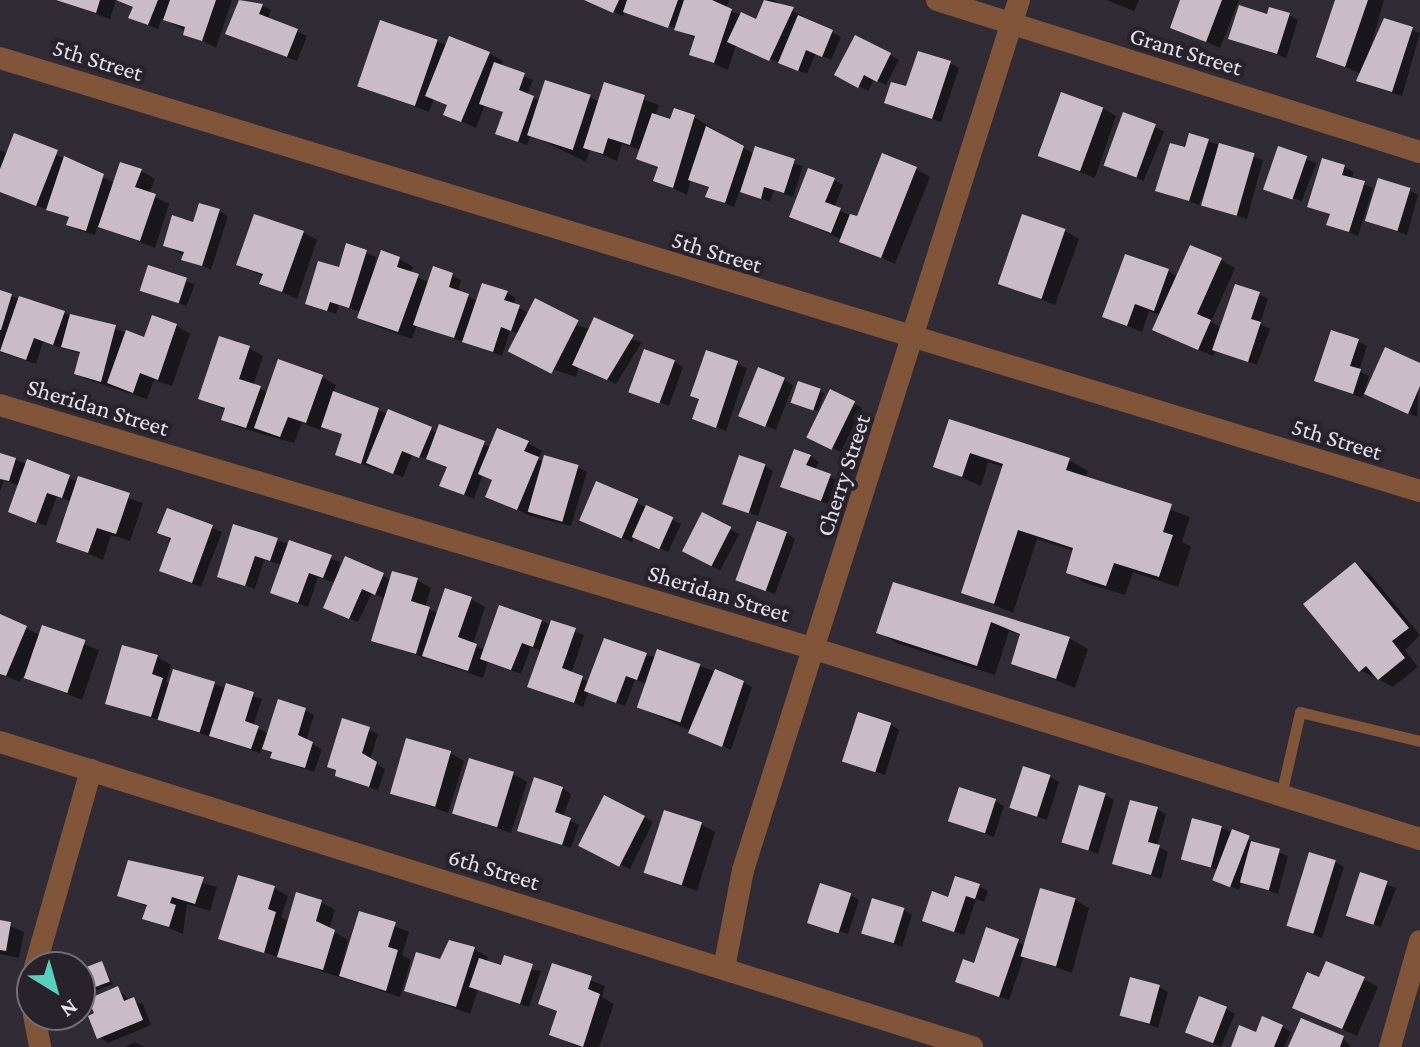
<!DOCTYPE html>
<style>
body{margin:0}
#map{position:relative;width:1420px;height:1047px;overflow:hidden;background:#312b36;font-family:"Crimson Pro",serif}
div>[style]{position:absolute}
.shadow>*{inset:0;background:#0007;transform-origin:0 0}
.building>*{inset:0;background:#cabcc6;transform-origin:0 0}
.service>*{height:11px;margin:-5.5px;padding:0 5.5px;transform-origin:5.5px;border-radius:5.5px;background:#80553a}
.minor>*{height:22px;margin:-11px;padding:0 11px;transform-origin:11px;border-radius:11px;background:#80553a}
.tertiary>*{height:22px;margin:-11px;padding:0 11px;transform-origin:11px;border-radius:11px;background:#80553a}
span{translate:-50% -50%;white-space:nowrap;text-align:center;line-height:1.15;-webkit-text-stroke:8px #27222c;paint-order:stroke}
.street-label{font-size:24px;color:#e5e1e8}
.north{position:absolute;left:16px;top:951px;width:80px;height:80px;box-sizing:border-box;background:#27222c;border:2px solid #736e77;border-radius:50%;rotate:143deg;font-size:22px;font-weight:700;line-height:32px;text-align:center;color:#e5e1e8}
.north::after{content:'';display:block;margin:auto;width:28px;height:36px;background:#5acebd;clip-path:polygon(50% 0,100% 100%,50% 72%,0 100%)}
</style>
<div id="map">
<div class="shadow">
<div style="clip-path:polygon(58px 0,116px 0,110px 19px)"></div>
<div style="clip-path:polygon(117px 0,232px 0,216px 48px,162px 18px,158px 29px,140px 22px,135px 7px)"></div>
<div style="clip-path:polygon(241px 0,262px 5px,271px 10px,268px 19px,307px 36px,297px 61px,228px 33px)"></div>
<div style="clip-path:polygon(585px 0,729px 0,726px 9px,757px 22px,767px 0,773px 0,841px 37px,831px 60px,816px 53px,807px 74px,736px 45px,728px 70px,691px 54px,696px 39px,678px 29px,625px 11px,623px 16px)"></div>
<div style="clip-path:polygon(1107px 0,1139px 0,1134px 11px)"></div>
<div style="clip-path:polygon(1183px 0,1239px 0,1220px 48px,1172px 27px)"></div>
<div style="clip-path:polygon(1332px 0,1384px 0,1365px 67px,1385px 20px,1420px 33px,1402px 96px,1368px 85px,1359px 80px,1362px 74px,1318px 56px,1337px 2px)"></div>
<div style="clip-path:polygon(1289px 15px,1298px 20px,1286px 58px,1230px 38px,1268px 17px)"></div>
<div style="clip-path:polygon(856px 37px,899px 60px,886px 85px,874px 79px,868px 91px,837px 74px)"></div>
<div style="clip-path:polygon(437px 42px,489px 53px,503px 61px,500px 67px,533px 80px,527px 95px,540px 101px,590px 97px,600px 102px,605px 85px,659px 105px,655px 116px,671px 122px,694px 117px,754px 154px,803px 166px,793px 197px,774px 190px,770px 202px,740px 190px,734px 207px,707px 196px,710px 188px,691px 179px,687px 195px,655px 180px,659px 169px,638px 158px,641px 150px,622px 144px,617px 161px,590px 150px,586px 162px,531px 135px,527px 145px,507px 138px,505px 113px,485px 105px,476px 128px,446px 114px,449px 106px,434px 99px,429px 112px,360px 85px)"></div>
<div style="clip-path:polygon(950px 63px,959px 68px,941px 122px,887px 103px)"></div>
<div style="clip-path:polygon(1102px 108px,1116px 116px,1095px 178px,1042px 157px)"></div>
<div style="left:1124px;top:114px;width:44px;height:54px;rotate:23deg"></div>
<div style="clip-path:polygon(15px 135px,115px 183px,141px 171px,155px 179px,149px 194px,169px 204px,155px 248px,98px 225px,95px 235px,78px 230px,69px 224px,71px 219px,0 191px,0 150px,8px 154px)"></div>
<div style="clip-path:polygon(1190px 135px,1263px 160px,1247px 219px,1204px 205px,1213px 170px,1199px 205px,1158px 190px)"></div>
<div style="left:1280px;top:149px;width:39px;height:41px;rotate:21deg"></div>
<div style="clip-path:polygon(1324px 160px,1345px 167px,1354px 172px,1351px 179px,1373px 188px,1358px 236px,1328px 224px,1331px 215px,1310px 206px)"></div>
<div style="clip-path:polygon(916px 169px,930px 177px,895px 264px,801px 221px,834px 180px,843px 185px,834px 208px,858px 219px)"></div>
<div style="clip-path:polygon(1409px 190px,1418px 195px,1407px 235px,1367px 221px)"></div>
<div style="clip-path:polygon(219px 211px,228px 216px,211px 270px,165px 245px)"></div>
<div style="clip-path:polygon(1065px 231px,1079px 239px,1055px 305px,1000px 283px)"></div>
<div style="clip-path:polygon(303px 232px,317px 240px,297px 299px,262px 283px,264px 277px,239px 265px)"></div>
<div style="clip-path:polygon(348px 246px,376px 257px,371px 284px,399px 259px,413px 267px,411px 274px,430px 283px,452px 275px,461px 280px,458px 292px,478px 301px,507px 293px,516px 298px,513px 305px,531px 314px,642px 342px,616px 384px,579px 367px,576px 377px,531px 362px,517px 354px,524px 335px,510px 331px,502px 356px,417px 325px,412px 339px,373px 325px,359px 317px,361px 312px,339px 305px,336px 314px,307px 303px,340px 270px)"></div>
<div style="clip-path:polygon(1221px 260px,1235px 268px,1211px 322px,1222px 328px,1259px 294px,1268px 299px,1260px 324px,1270px 329px,1257px 365px,1216px 350px,1213px 356px,1169px 337px,1155px 329px,1161px 315px,1149px 311px,1142px 332px,1104px 316px,1168px 271px,1178px 277px)"></div>
<div style="left:149px;top:267px;width:49px;height:23px;rotate:21deg"></div>
<div style="clip-path:polygon(0 293px,146px 339px,153px 318px,177px 326px,190px 334px,172px 386px,154px 380px,147px 399px,86px 379px,77px 374px,82px 354px,43px 342px,36px 364px,0 352px)"></div>
<div style="clip-path:polygon(1358px 341px,1367px 346px,1359px 371px,1369px 376px,1365px 389px,1420px 365px,1417px 417px,1364px 392px,1362px 398px,1317px 380px)"></div>
<div style="clip-path:polygon(249px 348px,263px 356px,253px 386px,269px 393px,322px 377px,336px 385px,333px 393px,438px 433px,491px 447px,528px 443px,542px 451px,538px 459px,544px 462px,578px 467px,587px 472px,571px 526px,531px 516px,488px 496px,494px 481px,483px 474px,474px 499px,442px 485px,449px 468px,429px 459px,412px 455px,403px 477px,346px 459px,337px 454px,343px 435px,322px 425px,320px 430px,302px 423px,294px 443px,237px 427px,223px 419px,226px 410px,200px 398px)"></div>
<div style="clip-path:polygon(707px 353px,747px 368px,726px 431px,694px 419px)"></div>
<div style="clip-path:polygon(674px 361px,683px 367px,669px 406px,632px 391px)"></div>
<div style="clip-path:polygon(784px 380px,793px 385px,776px 430px,750px 420px)"></div>
<div style="clip-path:polygon(800px 383px,824px 393px,818px 411px,797px 404px)"></div>
<div style="clip-path:polygon(854px 403px,862px 408px,841px 452px,818px 441px)"></div>
<div style="clip-path:polygon(950px 422px,1069px 460px,1088px 471px,1085px 478px,1190px 517px,1182px 542px,1191px 547px,1178px 587px,1133px 572px,1125px 595px,1086px 583px,1068px 572px,1074px 551px,1037px 539px,1013px 613px,963px 592px,1004px 467px,988px 462px,981px 486px,935px 466px)"></div>
<div style="clip-path:polygon(0 455px,143px 503px,130px 541px,111px 535px,103px 560px,59px 541px,72px 502px,57px 496px,46px 526px,10px 511px,19px 486px,4px 480px,0 491px)"></div>
<div style="clip-path:polygon(810px 456px,819px 462px,815px 470px,839px 481px,830px 505px,782px 486px)"></div>
<div style="clip-path:polygon(764px 465px,773px 471px,758px 516px,725px 503px)"></div>
<div style="clip-path:polygon(597px 484px,681px 524px,668px 552px,634px 536px,632px 542px,591px 525px)"></div>
<div style="clip-path:polygon(168px 511px,222px 532px,201px 587px,170px 575px)"></div>
<div style="left:703px;top:515px;width:41px;height:41px;rotate:28deg"></div>
<div style="clip-path:polygon(786px 533px,795px 539px,775px 594px,747px 584px)"></div>
<div style="clip-path:polygon(277px 540px,340px 562px,337px 579px,346px 559px,392px 580px,417px 580px,431px 588px,425px 607px,439px 614px,471px 599px,485px 607px,473px 644px,485px 650px,500px 608px,584px 635px,571px 674px,590px 682px,646px 655px,700px 666px,743px 682px,752px 687px,731px 750px,640px 707px,648px 684px,635px 680px,625px 706px,589px 691px,583px 707px,530px 686px,542px 651px,531px 647px,521px 674px,488px 661px,483px 678px,374px 640px,386px 599px,372px 593px,358px 622px,334px 612px,336px 583px,318px 577px,308px 607px,281px 597px,282px 565px,264px 560px,255px 589px,220px 576px)"></div>
<div style="clip-path:polygon(1355px 564px,1369px 573px,1420px 635px,1405px 650px,1418px 667px,1393px 687px,1360px 670px)"></div>
<div style="clip-path:polygon(894px 585px,1069px 638px,1088px 649px,1075px 688px,1013px 663px,1022px 636px,1009px 631px,995px 675px,897px 643px,878px 632px)"></div>
<div style="clip-path:polygon(0 616px,40px 635px,43px 628px,99px 650px,82px 700px,23px 676px,20px 682px,0 674px)"></div>
<div style="clip-path:polygon(157px 657px,171px 665px,166px 682px,171px 684px,175px 672px,262px 699px,253px 726px,269px 734px,305px 710px,314px 715px,306px 741px,322px 749px,314px 772px,282px 762px,262px 747px,260px 753px,107px 703px)"></div>
<div style="clip-path:polygon(344px 720px,378px 734px,370px 760px,385px 769px,378px 790px,346px 780px,329px 766px)"></div>
<div style="clip-path:polygon(890px 724px,899px 730px,885px 775px,845px 761px)"></div>
<div style="clip-path:polygon(450px 753px,464px 761px,448px 813px,392px 792px)"></div>
<div style="clip-path:polygon(513px 774px,527px 782px,511px 833px,454px 812px)"></div>
<div style="clip-path:polygon(1050px 777px,1059px 782px,1047px 820px,1012px 807px)"></div>
<div style="clip-path:polygon(562px 788px,571px 794px,563px 817px,579px 825px,571px 848px,519px 830px)"></div>
<div style="clip-path:polygon(1105px 795px,1114px 800px,1098px 854px,1064px 841px)"></div>
<div style="clip-path:polygon(995px 801px,1004px 806px,994px 837px,950px 820px)"></div>
<div style="clip-path:polygon(1157px 809px,1166px 814px,1157px 846px,1168px 852px,1161px 879px,1114px 863px)"></div>
<div style="clip-path:polygon(644px 817px,653px 822px,630px 869px,590px 850px)"></div>
<div style="clip-path:polygon(701px 824px,715px 832px,697px 891px,647px 872px)"></div>
<div style="clip-path:polygon(1221px 828px,1288px 856px,1278px 894px,1242px 882px,1239px 890px,1214px 879px,1218px 870px,1184px 859px)"></div>
<div style="clip-path:polygon(129px 862px,217px 887px,210px 911px,187px 904px,183px 934px,145px 918px,148px 907px,119px 895px)"></div>
<div style="clip-path:polygon(1335px 862px,1344px 867px,1322px 938px,1288px 925px)"></div>
<div style="left:1361px;top:874px;width:38px;height:42px;rotate:22deg"></div>
<div style="clip-path:polygon(979px 886px,988px 891px,984px 902px,976px 899px,964px 935px,925px 920px,949px 899px)"></div>
<div style="clip-path:polygon(274px 888px,288px 896px,281px 917px,290px 922px,321px 902px,335px 910px,329px 929px,348px 940px,342px 962px,361px 913px,409px 932px,402px 955px,411px 960px,400px 997px,221px 938px)"></div>
<div style="clip-path:polygon(850px 895px,859px 900px,848px 934px,816px 924px)"></div>
<div style="clip-path:polygon(1075px 900px,1089px 908px,1072px 973px,1024px 956px,1009px 1000px,967px 986px,987px 930px,1027px 946px)"></div>
<div style="clip-path:polygon(903px 909px,912px 915px,902px 947px,863px 932px)"></div>
<div style="clip-path:polygon(0 922px,24px 932px,19px 958px,0 954px)"></div>
<div style="clip-path:polygon(474px 949px,488px 957px,486px 963px,541px 971px,529px 1007px,478px 990px,470px 1014px,406px 990px,442px 962px)"></div>
<div style="clip-path:polygon(102px 964px,113px 984px,98px 990px,94px 988px)"></div>
<div style="clip-path:polygon(553px 965px,605px 986px,602px 997px,614px 1004px,599px 1047px,578px 1047px,551px 1034px,559px 1013px,541px 1003px)"></div>
<div style="clip-path:polygon(1364px 979px,1378px 987px,1357px 1036px,1294px 1007px,1320px 980px)"></div>
<div style="clip-path:polygon(1159px 987px,1168px 992px,1158px 1028px,1122px 1015px)"></div>
<div style="clip-path:polygon(118px 989px,130px 1001px,143px 1004px,151px 1025px,108px 1043px,99px 1037px,96px 1014px)"></div>
<div style="clip-path:polygon(1226px 1009px,1235px 1014px,1221px 1047px,1195px 1036px)"></div>
<div style="clip-path:polygon(1302px 1020px,1343px 1038px,1351px 1047px,1291px 1047px)"></div>
<div style="clip-path:polygon(1282px 1027px,1291px 1032px,1284px 1047px,1233px 1047px)"></div>
<div style="clip-path:polygon(135px 1042px,144px 1047px,125px 1047px)"></div>
</div>
<div class="building">
<div style="clip-path:polygon(56px 0,100px 0,96px 13px)"></div>
<div style="clip-path:polygon(116px 0,158px 0,148px 25px,128px 18px,133px 7px)"></div>
<div style="clip-path:polygon(170px 0,216px 0,202px 41px,183px 35px,185px 27px,163px 20px)"></div>
<div style="clip-path:polygon(239px 0,263px 4px,259px 14px,298px 29px,287px 57px,225px 34px)"></div>
<div style="clip-path:polygon(584px 0,619px 0,613px 13px)"></div>
<div style="clip-path:polygon(627px 0,678px 0,668px 28px,623px 12px)"></div>
<div style="clip-path:polygon(684px 0,712px 0,732px 9px,714px 63px,689px 55px,695px 36px,674px 30px)"></div>
<div style="clip-path:polygon(764px 0,794px 7px,769px 61px,727px 42px,741px 12px,756px 19px)"></div>
<div style="clip-path:polygon(1180px 0,1222px 0,1206px 42px,1170px 28px)"></div>
<div style="clip-path:polygon(1335px 0,1368px 0,1345px 67px,1316px 57px)"></div>
<div style="clip-path:polygon(1239px 5px,1267px 14px,1269px 7px,1290px 13px,1277px 54px,1228px 39px)"></div>
<div style="clip-path:polygon(798px 15px,833px 30px,822px 57px,806px 50px,798px 71px,778px 63px)"></div>
<div style="clip-path:polygon(1384px 18px,1413px 27px,1392px 92px,1356px 81px)"></div>
<div style="left:380px;top:20px;width:61px;height:70px;rotate:19deg"></div>
<div style="clip-path:polygon(855px 35px,891px 53px,877px 82px,864px 75px,858px 88px,834px 75px)"></div>
<div style="clip-path:polygon(449px 36px,490px 52px,461px 122px,443px 115px,447px 105px,425px 96px)"></div>
<div style="clip-path:polygon(918px 51px,951px 61px,932px 119px,884px 103px,891px 82px,906px 86px)"></div>
<div style="clip-path:polygon(494px 62px,525px 73px,519px 90px,534px 96px,518px 142px,495px 134px,503px 112px,479px 104px)"></div>
<div style="left:545px;top:80px;width:48px;height:58px;rotate:18deg"></div>
<div style="clip-path:polygon(604px 82px,645px 95px,630px 145px,608px 138px,603px 154px,583px 148px)"></div>
<div style="left:1061px;top:92px;width:45px;height:68px;rotate:20deg"></div>
<div style="clip-path:polygon(674px 108px,695px 115px,673px 188px,653px 181px,658px 167px,636px 159px,652px 113px,670px 119px)"></div>
<div style="left:1123px;top:112px;width:35px;height:57px;rotate:20deg"></div>
<div style="clip-path:polygon(706px 126px,744px 146px,725px 203px,705px 197px,709px 187px,688px 180px)"></div>
<div style="clip-path:polygon(14px 133px,58px 150px,36px 206px,0 192px,0 169px)"></div>
<div style="clip-path:polygon(1189px 133px,1209px 139px,1189px 201px,1155px 191px,1170px 143px,1185px 147px)"></div>
<div style="left:1219px;top:143px;width:37px;height:65px;rotate:16deg"></div>
<div style="clip-path:polygon(755px 146px,795px 159px,784px 193px,764px 187px,761px 199px,740px 192px)"></div>
<div style="left:1278px;top:146px;width:31px;height:46px;rotate:19deg"></div>
<div style="clip-path:polygon(882px 153px,917px 167px,881px 258px,839px 242px,850px 214px,857px 216px)"></div>
<div style="clip-path:polygon(64px 156px,104px 174px,86px 231px,66px 225px,69px 217px,46px 210px)"></div>
<div style="clip-path:polygon(1322px 158px,1345px 165px,1342px 175px,1365px 181px,1349px 232px,1326px 225px,1330px 214px,1307px 207px)"></div>
<div style="clip-path:polygon(120px 162px,142px 169px,135px 187px,156px 194px,140px 241px,98px 227px)"></div>
<div style="clip-path:polygon(808px 168px,835px 178px,825px 202px,841px 208px,831px 233px,789px 217px)"></div>
<div style="left:1378px;top:178px;width:34px;height:45px;rotate:17deg"></div>
<div style="clip-path:polygon(199px 203px,220px 209px,202px 266px,181px 260px,184px 252px,163px 246px,172px 215px,193px 222px)"></div>
<div style="clip-path:polygon(254px 214px,304px 231px,282px 292px,259px 284px,263px 274px,236px 265px)"></div>
<div style="left:1022px;top:214px;width:46px;height:74px;rotate:19deg"></div>
<div style="clip-path:polygon(346px 243px,367px 250px,349px 308px,330px 302px,327px 311px,305px 304px,318px 261px,339px 267px)"></div>
<div style="clip-path:polygon(1190px 245px,1222px 258px,1197px 314px,1211px 320px,1198px 350px,1152px 330px)"></div>
<div style="clip-path:polygon(381px 250px,400px 257px,397px 267px,419px 274px,398px 332px,357px 318px)"></div>
<div style="clip-path:polygon(1125px 254px,1169px 269px,1154px 311px,1135px 304px,1127px 326px,1102px 317px)"></div>
<div style="left:148px;top:265px;width:41px;height:27px;rotate:18deg"></div>
<div style="clip-path:polygon(433px 266px,453px 273px,449px 287px,469px 294px,454px 338px,413px 325px)"></div>
<div style="clip-path:polygon(482px 283px,508px 291px,504px 300px,520px 305px,511px 331px,501px 327px,493px 352px,462px 342px)"></div>
<div style="clip-path:polygon(1235px 284px,1260px 292px,1251px 319px,1261px 322px,1248px 362px,1212px 350px)"></div>
<div style="clip-path:polygon(0 290px,12px 294px,1px 330px,0 330px)"></div>
<div style="clip-path:polygon(19px 296px,65px 311px,53px 345px,34px 338px,26px 360px,0 351px)"></div>
<div style="left:535px;top:298px;width:49px;height:60px;rotate:27deg"></div>
<div style="clip-path:polygon(70px 314px,116px 325px,101px 382px,74px 374px,80px 352px,61px 347px)"></div>
<div style="clip-path:polygon(152px 315px,177px 324px,158px 380px,140px 373px,133px 393px,107px 383px,126px 330px,144px 337px)"></div>
<div style="clip-path:polygon(594px 317px,634px 335px,607px 380px,572px 365px)"></div>
<div style="clip-path:polygon(1331px 330px,1359px 339px,1350px 366px,1361px 369px,1353px 394px,1314px 381px)"></div>
<div style="clip-path:polygon(219px 336px,250px 346px,239px 379px,261px 386px,246px 428px,221px 420px,225px 408px,198px 399px)"></div>
<div style="clip-path:polygon(1385px 347px,1420px 363px,1420px 386px,1408px 414px,1364px 394px)"></div>
<div style="left:644px;top:349px;width:33px;height:46px;rotate:20deg"></div>
<div style="clip-path:polygon(706px 350px,738px 361px,716px 428px,692px 419px,699px 399px,690px 396px)"></div>
<div style="clip-path:polygon(278px 359px,323px 375px,306px 423px,288px 417px,280px 437px,254px 428px)"></div>
<div style="left:758px;top:367px;width:29px;height:53px;rotate:22deg"></div>
<div style="left:798px;top:381px;width:24px;height:23px;rotate:19deg"></div>
<div style="left:830px;top:389px;width:28px;height:54px;rotate:26deg"></div>
<div style="clip-path:polygon(333px 391px,379px 408px,361px 464px,335px 455px,342px 434px,321px 427px)"></div>
<div style="clip-path:polygon(388px 409px,432px 427px,419px 458px,402px 451px,393px 474px,366px 463px)"></div>
<div style="clip-path:polygon(949px 419px,1070px 458px,1066px 470px,1172px 504px,1163px 532px,1173px 535px,1159px 577px,1114px 563px,1106px 586px,1066px 573px,1073px 548px,1018px 530px,994px 604px,961px 593px,1003px 464px,970px 453px,962px 477px,933px 467px)"></div>
<div style="clip-path:polygon(439px 424px,485px 441px,464px 495px,439px 486px,447px 467px,426px 459px)"></div>
<div style="clip-path:polygon(497px 428px,529px 441px,524px 451px,539px 457px,517px 510px,485px 497px,492px 480px,478px 474px)"></div>
<div style="clip-path:polygon(794px 449px,811px 455px,806px 465px,831px 474px,821px 501px,780px 487px)"></div>
<div style="clip-path:polygon(0 453px,16px 458px,9px 481px,0 479px)"></div>
<div style="left:544px;top:455px;width:36px;height:59px;rotate:16deg"></div>
<div style="left:739px;top:455px;width:28px;height:52px;rotate:19deg"></div>
<div style="clip-path:polygon(27px 459px,70px 475px,62px 498px,47px 493px,36px 523px,8px 512px)"></div>
<div style="clip-path:polygon(78px 476px,130px 493px,116px 534px,97px 528px,88px 553px,56px 542px)"></div>
<div style="left:596px;top:481px;width:46px;height:43px;rotate:23deg"></div>
<div style="left:646px;top:505px;width:30px;height:35px;rotate:24deg"></div>
<div style="clip-path:polygon(167px 508px,213px 525px,192px 583px,159px 571px,171px 538px,157px 533px)"></div>
<div style="left:702px;top:512px;width:33px;height:44px;rotate:27deg"></div>
<div style="left:757px;top:521px;width:32px;height:63px;rotate:20deg"></div>
<div style="clip-path:polygon(233px 524px,278px 538px,270px 561px,255px 556px,245px 586px,217px 577px)"></div>
<div style="clip-path:polygon(289px 540px,332px 555px,323px 578px,309px 573px,298px 603px,270px 593px)"></div>
<div style="clip-path:polygon(345px 556px,384px 573px,375px 595px,362px 589px,349px 619px,323px 608px)"></div>
<div style="clip-path:polygon(1355px 562px,1409px 628px,1392px 641px,1405px 658px,1378px 680px,1366px 666px,1359px 672px,1303px 604px)"></div>
<div style="clip-path:polygon(392px 571px,418px 578px,411px 601px,430px 607px,416px 654px,371px 641px)"></div>
<div style="clip-path:polygon(893px 582px,1070px 637px,1056px 679px,1011px 664px,1020px 634px,991px 622px,977px 666px,876px 633px)"></div>
<div style="clip-path:polygon(445px 588px,472px 597px,458px 637px,477px 644px,468px 671px,422px 656px)"></div>
<div style="clip-path:polygon(499px 605px,542px 620px,533px 647px,522px 643px,511px 670px,480px 659px)"></div>
<div style="clip-path:polygon(0 614px,27px 626px,6px 676px,0 674px)"></div>
<div style="clip-path:polygon(551px 620px,576px 628px,562px 668px,583px 676px,574px 703px,527px 687px)"></div>
<div style="left:42px;top:625px;width:46px;height:56px;rotate:19deg"></div>
<div style="clip-path:polygon(604px 638px,647px 653px,637px 680px,626px 676px,616px 703px,584px 691px)"></div>
<div style="clip-path:polygon(122px 645px,158px 655px,152px 674px,163px 678px,151px 717px,105px 704px)"></div>
<div style="left:657px;top:649px;width:46px;height:62px;rotate:19deg"></div>
<div style="left:173px;top:669px;width:44px;height:53px;rotate:17deg"></div>
<div style="clip-path:polygon(715px 669px,744px 681px,722px 747px,688px 733px)"></div>
<div style="clip-path:polygon(226px 683px,254px 692px,245px 721px,259px 726px,251px 749px,209px 736px)"></div>
<div style="clip-path:polygon(278px 699px,306px 708px,298px 735px,313px 742px,305px 768px,270px 758px,272px 752px,262px 749px)"></div>
<div style="left:858px;top:712px;width:35px;height:52px;rotate:18deg"></div>
<div style="clip-path:polygon(342px 718px,370px 727px,362px 753px,377px 762px,369px 787px,335px 776px,336px 770px,327px 767px)"></div>
<div style="left:406px;top:738px;width:47px;height:58px;rotate:16deg"></div>
<div style="left:469px;top:758px;width:47px;height:58px;rotate:17deg"></div>
<div style="left:1023px;top:766px;width:29px;height:44px;rotate:18deg"></div>
<div style="clip-path:polygon(534px 777px,563px 787px,555px 812px,571px 818px,562px 845px,517px 831px)"></div>
<div style="left:1079px;top:785px;width:28px;height:60px;rotate:17deg"></div>
<div style="left:959px;top:787px;width:39px;height:36px;rotate:18deg"></div>
<div style="left:604px;top:795px;width:46px;height:57px;rotate:27deg"></div>
<div style="clip-path:polygon(1130px 800px,1158px 807px,1148px 842px,1160px 845px,1151px 875px,1112px 864px)"></div>
<div style="left:664px;top:810px;width:40px;height:66px;rotate:18deg"></div>
<div style="left:1192px;top:818px;width:31px;height:43px;rotate:15deg"></div>
<div style="left:1232px;top:829px;width:19px;height:55px;rotate:21deg"></div>
<div style="left:1251px;top:841px;width:30px;height:43px;rotate:15deg"></div>
<div style="left:1309px;top:852px;width:28px;height:77px;rotate:17deg"></div>
<div style="clip-path:polygon(128px 860px,204px 877px,195px 904px,172px 897px,170px 903px,176px 905px,169px 927px,142px 919px,147px 905px,117px 896px)"></div>
<div style="left:1360px;top:872px;width:29px;height:46px;rotate:18deg"></div>
<div style="clip-path:polygon(238px 875px,275px 886px,268px 909px,276px 912px,264px 953px,218px 939px)"></div>
<div style="clip-path:polygon(955px 876px,980px 884px,975px 899px,966px 896px,954px 932px,922px 921px,932px 891px,948px 897px)"></div>
<div style="left:820px;top:883px;width:33px;height:42px;rotate:18deg"></div>
<div style="left:1040px;top:888px;width:37px;height:71px;rotate:16deg"></div>
<div style="clip-path:polygon(296px 892px,322px 900px,316px 921px,335px 930px,323px 970px,277px 957px)"></div>
<div style="left:872px;top:898px;width:34px;height:37px;rotate:17deg"></div>
<div style="clip-path:polygon(359px 911px,396px 922px,388px 947px,398px 950px,386px 991px,339px 976px)"></div>
<div style="clip-path:polygon(0 920px,11px 922px,6px 951px,0 950px)"></div>
<div style="clip-path:polygon(986px 927px,1019px 939px,999px 997px,955px 982px,963px 959px,974px 963px)"></div>
<div style="clip-path:polygon(449px 940px,475px 947px,456px 1007px,404px 991px,416px 952px,440px 959px)"></div>
<div style="clip-path:polygon(504px 955px,533px 964px,520px 1004px,469px 987px,479px 958px,501px 965px)"></div>
<div style="left:102px;top:961px;width:22px;height:19px;rotate:69deg"></div>
<div style="clip-path:polygon(1326px 961px,1365px 977px,1342px 1029px,1292px 1008px,1307px 972px,1319px 977px)"></div>
<div style="clip-path:polygon(552px 963px,592px 976px,588px 989px,600px 994px,583px 1047px,549px 1035px,557px 1011px,538px 1004px)"></div>
<div style="left:1130px;top:977px;width:31px;height:40px;rotate:15deg"></div>
<div style="clip-path:polygon(118px 986px,124px 1001px,134px 997px,143px 1020px,97px 1039px,88px 1016px,94px 1013px,88px 999px)"></div>
<div style="left:1199px;top:996px;width:30px;height:39px;rotate:21deg"></div>
<div style="clip-path:polygon(1262px 1016px,1283px 1025px,1274px 1047px,1231px 1047px,1239px 1025px,1256px 1032px)"></div>
<div style="clip-path:polygon(1301px 1018px,1344px 1036px,1340px 1047px,1288px 1047px)"></div>
</div>
<div class="service">
<div style="left:1281px;top:795px;width:85px;rotate:-77.1deg"></div>
<div style="left:1300px;top:712px;width:123px;rotate:13.6deg"></div>
</div>
<div class="minor">
<div style="left:937px;top:0;width:506px;rotate:17.47deg"></div>
<div style="left:0;top:405px;width:851px;rotate:16.67deg"></div>
<div style="left:815px;top:649px;width:634px;rotate:17.43deg"></div>
<div style="left:0;top:742px;width:1019px;rotate:17.42deg"></div>
<div style="left:35px;top:967px;width:205px;rotate:-74.1deg"></div>
<div style="left:724px;top:968px;width:100px;rotate:-79deg"></div>
<div style="left:743px;top:870px;width:913px;rotate:-72.4deg"></div>
<div style="left:32px;top:979px;width:14px;rotate:90deg"></div>
<div style="left:34px;top:1015px;width:33px;rotate:79deg"></div>
<div style="left:1390px;top:1047px;width:110px;rotate:-74.2deg"></div>
</div>
<div class="tertiary">
<div style="left:0;top:58px;width:1485px;rotate:16.96deg"></div>
</div>
<div class="street-label">
<span style="left:1186px;top:51px;rotate:17deg">Grant Street</span>
<span style="left:98px;top:60px;rotate:17deg">5th Street</span>
<span style="left:717px;top:252px;rotate:17deg">5th Street</span>
<span style="left:98px;top:407px;rotate:17deg">Sheridan Street</span>
<span style="left:1337px;top:439px;rotate:17deg">5th Street</span>
<span style="left:843px;top:475px;rotate:-72deg">Cherry Street</span>
<span style="left:719px;top:593px;rotate:17deg">Sheridan Street</span>
<span style="left:494px;top:869px;rotate:17deg">6th Street</span>
</div>
<div class="north">N</div>
</div>
